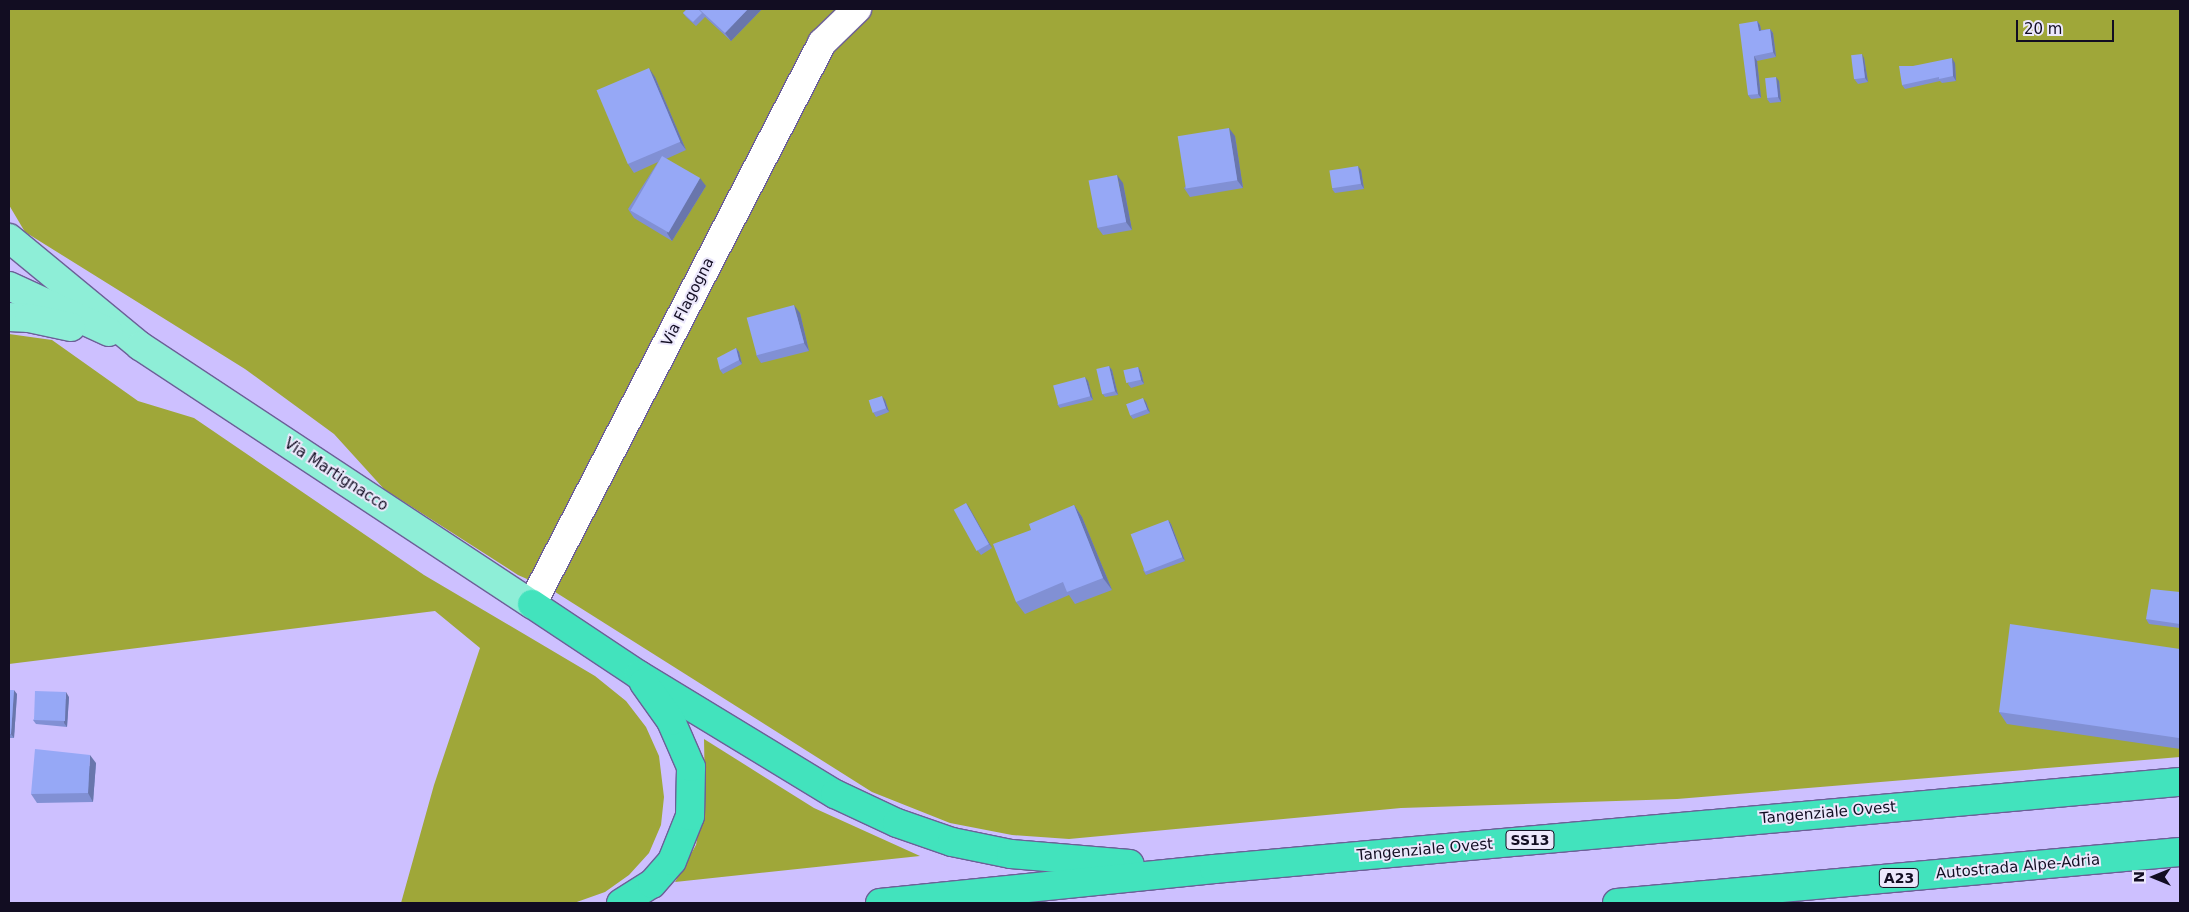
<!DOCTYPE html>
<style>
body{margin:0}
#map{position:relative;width:2189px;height:912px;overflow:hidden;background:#cdc0ff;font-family:"DejaVu Sans",sans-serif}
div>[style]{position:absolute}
.green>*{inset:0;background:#9fa739}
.roads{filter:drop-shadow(1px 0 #6c5f97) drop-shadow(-1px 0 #6c5f97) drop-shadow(0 1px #6c5f97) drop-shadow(0 -1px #6c5f97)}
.minor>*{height:28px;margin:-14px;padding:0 14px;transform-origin:14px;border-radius:14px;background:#fff}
.major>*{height:28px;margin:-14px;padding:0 14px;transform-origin:14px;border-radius:14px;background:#8eeed7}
.highway>*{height:28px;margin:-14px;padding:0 14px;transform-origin:14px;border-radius:14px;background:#42e3bd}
.wall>*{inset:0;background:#8190d4}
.shaded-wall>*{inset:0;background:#6976ac}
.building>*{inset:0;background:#96a8f6;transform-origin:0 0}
span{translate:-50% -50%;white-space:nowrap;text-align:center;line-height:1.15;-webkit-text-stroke:4px #ece8fc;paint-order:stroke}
.shield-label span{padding:1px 4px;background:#ece8fc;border:1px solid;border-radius:4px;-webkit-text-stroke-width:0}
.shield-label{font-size:14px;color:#120d22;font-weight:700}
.street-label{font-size:15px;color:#120d22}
.frame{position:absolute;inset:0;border:10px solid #120d22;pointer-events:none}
.north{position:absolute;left:2129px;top:852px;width:50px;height:50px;-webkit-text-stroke:4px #ece8fc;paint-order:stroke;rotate:270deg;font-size:14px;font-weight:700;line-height:20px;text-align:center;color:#120d22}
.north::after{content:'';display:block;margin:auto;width:18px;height:22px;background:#120d22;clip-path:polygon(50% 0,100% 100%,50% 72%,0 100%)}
.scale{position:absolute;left:2016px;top:20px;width:98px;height:22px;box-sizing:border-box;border:2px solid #120d22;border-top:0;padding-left:6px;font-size:15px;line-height:18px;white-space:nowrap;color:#120d22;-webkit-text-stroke:4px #ece8fc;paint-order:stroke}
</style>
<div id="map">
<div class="green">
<div style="clip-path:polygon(9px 9px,2180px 9px,2180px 757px,1677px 799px,1401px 808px,1069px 839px,1012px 835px,950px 823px,872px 792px,552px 590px,518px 575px,384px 489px,334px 434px,245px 369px,25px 232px,9px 205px)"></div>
<div style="clip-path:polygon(9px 334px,52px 340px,138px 401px,194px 418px,424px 575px,595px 676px,626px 701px,646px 727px,659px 756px,664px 797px,661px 825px,649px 853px,629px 875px,605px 892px,574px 903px,401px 903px,434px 785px,480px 648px,435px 611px,9px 664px)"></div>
<div style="clip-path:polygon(704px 739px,814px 808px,920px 856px,675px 882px,696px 845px,705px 796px)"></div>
</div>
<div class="roads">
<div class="minor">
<div style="left:532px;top:604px;width:632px;rotate:-62.66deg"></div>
<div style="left:822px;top:43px;width:49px;rotate:-44.2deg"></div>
</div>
<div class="major">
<div style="left:9px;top:238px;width:170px;rotate:39.5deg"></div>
<div style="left:140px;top:346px;width:469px;rotate:33.4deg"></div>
<div style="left:9px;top:286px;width:110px;rotate:24.7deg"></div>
<div style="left:9px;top:317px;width:20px;rotate:3deg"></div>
<div style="left:29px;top:318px;width:43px;rotate:12.1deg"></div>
</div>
<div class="highway">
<div style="left:532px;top:604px;width:128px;rotate:33.6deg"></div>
<div style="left:639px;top:675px;width:229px;rotate:31.3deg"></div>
<div style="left:835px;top:794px;width:68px;rotate:25.1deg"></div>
<div style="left:897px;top:823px;width:58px;rotate:19.1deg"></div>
<div style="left:952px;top:842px;width:60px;rotate:11.5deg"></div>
<div style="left:1011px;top:854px;width:119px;rotate:4.8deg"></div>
<div style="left:621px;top:903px;width:36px;rotate:-32deg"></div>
<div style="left:652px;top:884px;width:30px;rotate:-49deg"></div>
<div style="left:672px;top:861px;width:48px;rotate:-68.2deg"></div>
<div style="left:690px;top:816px;width:49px;rotate:-88.8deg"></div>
<div style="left:691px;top:767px;width:50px;rotate:-113.5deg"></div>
<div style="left:671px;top:721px;width:47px;rotate:-125.4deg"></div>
<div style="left:880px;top:903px;width:336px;rotate:-5.8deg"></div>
<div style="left:1214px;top:869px;width:970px;rotate:-5.15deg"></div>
<div style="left:1617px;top:903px;width:565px;rotate:-5.18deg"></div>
</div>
</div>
<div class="wall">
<div style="clip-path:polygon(687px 9px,762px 9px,731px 41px,705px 17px,696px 26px,686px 17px,683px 13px)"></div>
<div style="clip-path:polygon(1757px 21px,1760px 25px,1761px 30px,1770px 29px,1773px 33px,1776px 57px,1757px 61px,1761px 98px,1751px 99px,1748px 95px)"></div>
<div style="clip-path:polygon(1864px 58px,1868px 82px,1858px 84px,1855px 80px)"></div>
<div style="clip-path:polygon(1955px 63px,1956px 81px,1942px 83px,1940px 81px,1905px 89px,1902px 85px,1913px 66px)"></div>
<div style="clip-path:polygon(655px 77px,686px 150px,666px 159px,706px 186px,672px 241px,634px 218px,628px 209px,658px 162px,634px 173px,628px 164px)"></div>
<div style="clip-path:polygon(1779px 81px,1781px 102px,1770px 103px,1767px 99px)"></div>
<div style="clip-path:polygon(1235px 136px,1243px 188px,1190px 197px,1184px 188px)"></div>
<div style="clip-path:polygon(1361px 170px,1364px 189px,1335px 193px,1332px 189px)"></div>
<div style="clip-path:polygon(1123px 183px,1132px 230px,1103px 235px,1097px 227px)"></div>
<div style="clip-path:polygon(800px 313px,809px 351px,761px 363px,756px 355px)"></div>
<div style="clip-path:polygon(736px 348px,739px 352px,742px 364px,723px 374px,720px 370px)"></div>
<div style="clip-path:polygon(1109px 366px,1112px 370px,1118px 395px,1105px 397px,1102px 393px)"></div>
<div style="clip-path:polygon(1138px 367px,1141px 372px,1144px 384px,1131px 388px,1128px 384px)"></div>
<div style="clip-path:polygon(1088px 381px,1093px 400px,1060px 408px,1057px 404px)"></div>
<div style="clip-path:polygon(885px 400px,889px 412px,876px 417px,873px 412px)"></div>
<div style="clip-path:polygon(1146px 402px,1150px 413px,1133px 419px,1130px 415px)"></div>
<div style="clip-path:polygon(966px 503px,992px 548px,981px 555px,978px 551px)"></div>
<div style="clip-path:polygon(1074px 505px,1082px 517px,1112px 590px,1075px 604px,1069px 595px,1025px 614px,1016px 602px,1031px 530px)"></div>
<div style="clip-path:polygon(1168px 520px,1171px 524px,1185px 561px,1146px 575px,1143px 570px)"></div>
<div style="clip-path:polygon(2180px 592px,2180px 628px,2149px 624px,2146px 619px)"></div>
<div style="clip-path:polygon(2180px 649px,2180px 749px,2007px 724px,1999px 712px)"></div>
<div style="clip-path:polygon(9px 690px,17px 694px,14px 738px,9px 738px)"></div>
<div style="clip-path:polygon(69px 697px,67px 727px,36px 724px,33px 720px)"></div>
<div style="clip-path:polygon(96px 763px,93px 802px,37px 803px,31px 794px)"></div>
</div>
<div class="shaded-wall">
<div style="clip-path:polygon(748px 9px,762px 9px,731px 41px,725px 33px)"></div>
<div style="clip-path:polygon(1757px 21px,1760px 25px,1762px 35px,1759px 31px)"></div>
<div style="clip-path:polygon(1770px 29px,1773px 33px,1776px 57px,1773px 52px)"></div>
<div style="clip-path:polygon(1862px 54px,1864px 58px,1868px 82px,1865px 78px)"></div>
<div style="clip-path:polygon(1754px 56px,1757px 61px,1761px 98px,1758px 94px)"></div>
<div style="clip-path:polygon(1952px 58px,1955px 63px,1956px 81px,1953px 76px)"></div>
<div style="clip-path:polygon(649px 68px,655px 77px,686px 150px,680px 142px)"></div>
<div style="clip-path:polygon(1776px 77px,1779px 81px,1781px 102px,1778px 97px)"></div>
<div style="clip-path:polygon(1229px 128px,1235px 136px,1243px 188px,1237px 180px)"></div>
<div style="clip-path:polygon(1358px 166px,1361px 170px,1364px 189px,1361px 184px)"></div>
<div style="clip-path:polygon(1117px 175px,1123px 183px,1132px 230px,1126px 222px)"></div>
<div style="clip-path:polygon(700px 178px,706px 186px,672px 241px,667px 233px)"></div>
<div style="clip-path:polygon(794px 305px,800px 313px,809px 351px,804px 343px)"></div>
<div style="clip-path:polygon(736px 348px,739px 352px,742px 364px,739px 360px)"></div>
<div style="clip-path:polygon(1109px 366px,1112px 370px,1118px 395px,1115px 391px)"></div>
<div style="clip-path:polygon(1138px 367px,1141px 372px,1144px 384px,1141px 380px)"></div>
<div style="clip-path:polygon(1085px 377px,1088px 381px,1093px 400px,1090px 396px)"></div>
<div style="clip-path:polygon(882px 396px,885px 400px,889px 412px,886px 408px)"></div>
<div style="clip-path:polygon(1143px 398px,1146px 402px,1150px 413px,1147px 409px)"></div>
<div style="clip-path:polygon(966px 503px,969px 507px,992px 548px,989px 544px)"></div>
<div style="clip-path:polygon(1074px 505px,1082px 517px,1112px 590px,1103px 578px)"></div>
<div style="clip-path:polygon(1168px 520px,1171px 524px,1185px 561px,1182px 557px)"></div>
<div style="clip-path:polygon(14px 690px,17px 694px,14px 738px,11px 734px)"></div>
<div style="clip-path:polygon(66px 692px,69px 697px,67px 727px,64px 723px)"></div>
<div style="clip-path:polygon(90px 755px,96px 763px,93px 802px,88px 793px)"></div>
</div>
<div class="building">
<div style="clip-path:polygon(687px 9px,698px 9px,702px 13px,693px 22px,683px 13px)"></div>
<div style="clip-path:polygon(699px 9px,748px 9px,725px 33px)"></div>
<div style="clip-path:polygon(1757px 21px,1759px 31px,1770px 29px,1773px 52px,1754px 56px,1758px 94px,1748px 95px,1739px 24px)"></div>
<div style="left:1862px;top:54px;width:24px;height:11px;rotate:83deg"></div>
<div style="clip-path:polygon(1952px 58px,1953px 76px,1939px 79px,1939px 77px,1902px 85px,1899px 66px,1913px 66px)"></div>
<div style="left:649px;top:68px;width:80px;height:57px;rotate:67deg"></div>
<div style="left:1776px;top:77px;width:20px;height:11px;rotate:84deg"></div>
<div style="left:1229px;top:128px;width:53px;height:52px;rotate:81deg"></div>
<div style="left:662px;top:156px;width:44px;height:63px;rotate:30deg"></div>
<div style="left:1358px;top:166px;width:18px;height:29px;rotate:81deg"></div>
<div style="left:1117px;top:175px;width:48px;height:29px;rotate:79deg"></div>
<div style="left:794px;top:305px;width:39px;height:49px;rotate:75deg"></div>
<div style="clip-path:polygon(736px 348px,739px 360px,720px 370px,717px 358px)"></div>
<div style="left:1109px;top:366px;width:26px;height:13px;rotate:77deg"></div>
<div style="left:1138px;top:367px;width:13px;height:15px;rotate:77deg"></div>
<div style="left:1085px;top:377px;width:20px;height:33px;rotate:75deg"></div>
<div style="left:882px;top:396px;width:13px;height:14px;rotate:72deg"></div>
<div style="left:1143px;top:398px;width:12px;height:18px;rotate:70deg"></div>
<div style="left:966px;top:503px;width:47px;height:14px;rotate:61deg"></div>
<div style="clip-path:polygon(1074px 505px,1103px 578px,1067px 592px,1063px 582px,1016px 602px,993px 544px,1031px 530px,1029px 524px)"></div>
<div style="left:1168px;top:520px;width:40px;height:40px;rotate:69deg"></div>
<div style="clip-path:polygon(2151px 589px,2180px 592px,2180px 624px,2146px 619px)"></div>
<div style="clip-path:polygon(2010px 624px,2180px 649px,2180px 731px,2179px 738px,1999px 712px)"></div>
<div style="clip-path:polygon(9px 690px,14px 690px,11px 734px,9px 734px)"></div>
<div style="left:35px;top:691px;width:31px;height:29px;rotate:2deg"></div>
<div style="clip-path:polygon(35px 749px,90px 755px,88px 793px,31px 794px)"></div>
</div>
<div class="shield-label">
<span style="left:1530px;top:840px">SS13</span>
<span style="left:1899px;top:878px">A23</span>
</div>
<div class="street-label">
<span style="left:688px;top:302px;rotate:-63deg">Via Flagogna</span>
<span style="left:336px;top:475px;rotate:33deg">Via Martignacco</span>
<span style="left:1828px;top:813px;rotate:-5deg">Tangenziale Ovest</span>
<span style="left:1425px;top:850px;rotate:-5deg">Tangenziale Ovest</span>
<span style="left:2018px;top:867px;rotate:-5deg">Autostrada Alpe-Adria</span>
</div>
<div class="frame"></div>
<div class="north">N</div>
<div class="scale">20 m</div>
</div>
